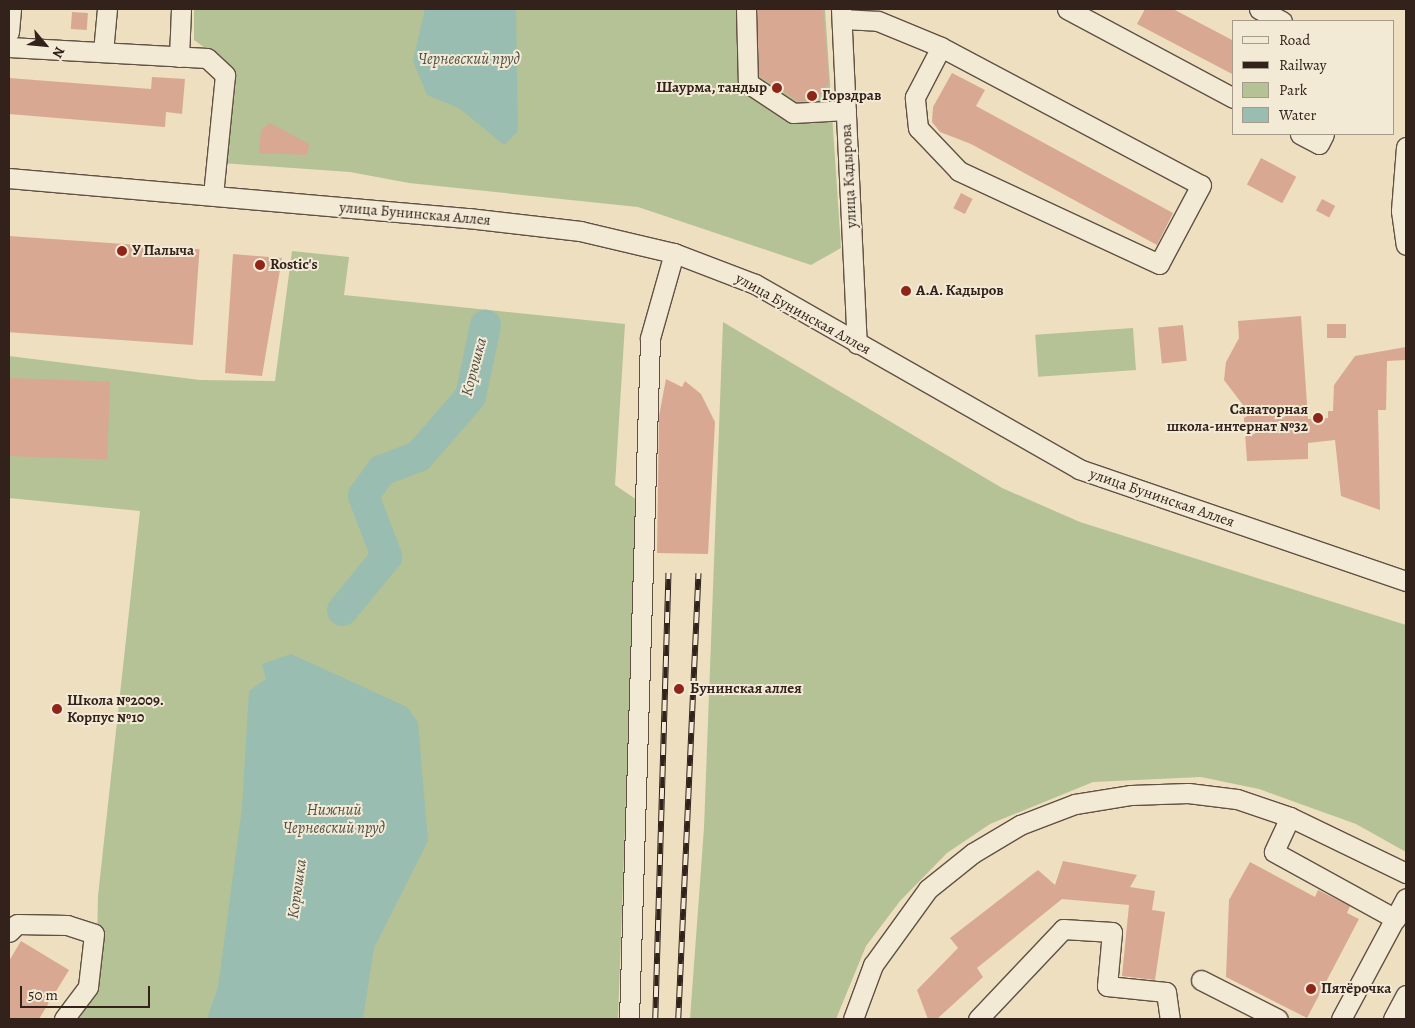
<!DOCTYPE html>
<meta charset="utf-8">
<style>
body{margin:0}
#map{position:relative;width:1415px;height:1028px;overflow:hidden;background:#eddfc0;font-family:Alegreya,serif}
div>[style]{position:absolute}
.green>*{inset:0;background:#b5c295;transform-origin:0 0}
.water>*{inset:0;background:#99bdb0}
.river>*{height:31px;margin:-15.5px;padding:0 15.5px;transform-origin:15.5px;border-radius:15.5px;background:#99bdb0}
.building>*{inset:0;background:#d9a892;transform-origin:0 0}
.roads{filter:drop-shadow(1px 0 #615144) drop-shadow(-1px 0 #615144) drop-shadow(0 1px #615144) drop-shadow(0 -1px #615144)}
.minor>*{height:19px;margin:-9.5px;padding:0 9.5px;transform-origin:9.5px;border-radius:9.5px;background:#f3ead6}
.rail>*{height:5.5px;margin-top:-2.75px;transform-origin:0;background:repeating-linear-gradient(90deg,#f3ead6 0 11px,#32221b 0 22px);box-sizing:border-box;border-block:1px solid #32221b}
.dots>*{width:14px;height:14px;translate:-50% -50%;box-sizing:border-box;border:2px solid #f3ead6;border-radius:50%}
span{translate:-50% -50%;white-space:nowrap;text-align:center;line-height:1.15;-webkit-text-stroke:4px #f3ead6;paint-order:stroke}
.poi-label{font-size:15px;color:#32221b;font-weight:700}
.right{translate:-100% -50%;text-align:right}
.left{translate:0 -50%;text-align:left}
.street-label{font-size:15px;color:#32221b}
.water-label{font-size:16px;color:#515048;font-style:italic}
.frame{position:absolute;inset:0;border:10px solid #32221b;pointer-events:none}
.legend{position:absolute;left:1232px;top:20px;width:162px;height:115px;box-sizing:border-box;background:#f3ead6;border:1px solid #a69a8b;margin:0;padding:6px 9px;list-style:none;font-size:15px;color:#32221b}
.legend li{display:flex;align-items:center;gap:10px;height:25px}
.legend b{width:25px;border:1px solid #a69a8b}
.north{position:absolute;left:20px;top:20px;width:50px;height:50px;-webkit-text-stroke:4px #f3ead6;paint-order:stroke;rotate:118deg;font-size:14px;font-weight:700;line-height:20px;text-align:center;color:#32221b}
.north::after{content:'';display:block;margin:auto;width:18px;height:22px;background:#32221b;clip-path:polygon(50% 0,100% 100%,50% 72%,0 100%)}
.scale{position:absolute;left:20px;top:986px;width:130px;height:22px;box-sizing:border-box;border:2px solid #32221b;border-top:0;padding-left:6px;font-size:15px;line-height:18px;white-space:nowrap;color:#32221b;-webkit-text-stroke:4px #f3ead6;paint-order:stroke}
</style>
<div id="map">
<div class="green">
<div style="clip-path:polygon(194px 9px,825px 9px,841px 248px,811px 265px,638px 207px,409px 183px,350px 172px,221px 163px,230px 66px,194px 40px)"></div>
<div style="clip-path:polygon(292px 251px,349px 257px,344px 295px,625px 324px,615px 485px,637px 500px,618px 1019px,79px 1019px,96px 991px,98px 896px,140px 511px,9px 498px,9px 356px,200px 380px,275px 381px)"></div>
<div style="clip-path:polygon(723px 322px,1002px 488px,1080px 522px,1406px 625px,1406px 852px,1356px 824px,1259px 789px,1201px 777px,1093px 782px,990px 824px,947px 853px,900px 901px,866px 946px,836px 1019px,690px 1019px,704px 828px)"></div>
<div style="left:1133px;top:328px;width:42px;height:98px;rotate:86deg"></div>
</div>
<div class="water">
<div style="clip-path:polygon(425px 9px,516px 9px,518px 131px,504px 145px,459px 108px,427px 95px,413px 61px)"></div>
<div style="clip-path:polygon(291px 654px,407px 707px,418px 722px,428px 841px,374px 948px,363px 1019px,207px 1019px,218px 987px,242px 808px,249px 691px,266px 679px,262px 664px)"></div>
</div>
<div class="river">
<div style="left:342px;top:610px;width:70px;rotate:-50.8deg"></div>
<div style="left:386px;top:556px;width:65px;rotate:-110.7deg"></div>
<div style="left:363px;top:495px;width:31px;rotate:-54deg"></div>
<div style="left:381px;top:470px;width:40px;rotate:-21deg"></div>
<div style="left:418px;top:456px;width:79px;rotate:-49.1deg"></div>
<div style="left:470px;top:396px;width:73px;rotate:-78.1deg"></div>
</div>
<div class="building">
<div style="clip-path:polygon(757px 9px,823px 9px,829px 82px,816px 100px,798px 101px,759px 76px)"></div>
<div style="clip-path:polygon(1145px 9px,1173px 9px,1234px 41px,1234px 75px,1137px 24px)"></div>
<div style="left:72px;top:12px;width:16px;height:17px;rotate:4deg"></div>
<div style="clip-path:polygon(952px 73px,985px 90px,976px 106px,1173px 213px,1157px 245px,971px 144px,940px 132px,932px 122px,933px 107px)"></div>
<div style="clip-path:polygon(152px 77px,185px 79px,182px 114px,166px 112px,165px 127px,9px 114px,9px 78px,151px 89px)"></div>
<div style="clip-path:polygon(270px 123px,309px 144px,307px 155px,259px 153px,261px 130px)"></div>
<div style="left:1261px;top:158px;width:40px;height:30px;rotate:28deg"></div>
<div style="left:961px;top:193px;width:13px;height:17px;rotate:27deg"></div>
<div style="left:1322px;top:199px;width:15px;height:13px;rotate:28deg"></div>
<div style="left:9px;top:236px;width:191px;height:96px;rotate:4deg"></div>
<div style="clip-path:polygon(233px 254px,282px 258px,262px 376px,225px 373px)"></div>
<div style="clip-path:polygon(1301px 316px,1308px 419px,1328px 418px,1328px 411px,1333px 411px,1334px 385px,1355px 356px,1406px 347px,1406px 360px,1387px 361px,1386px 410px,1378px 410px,1380px 510px,1341px 496px,1335px 440px,1308px 443px,1308px 459px,1247px 461px,1243px 405px,1224px 380px,1226px 362px,1239px 338px,1238px 321px)"></div>
<div style="left:1327px;top:324px;width:19px;height:14px"></div>
<div style="left:1183px;top:325px;width:36px;height:25px;rotate:84deg"></div>
<div style="left:9px;top:378px;width:101px;height:78px;rotate:2deg"></div>
<div style="clip-path:polygon(666px 379px,682px 387px,685px 381px,701px 394px,715px 422px,708px 554px,657px 553px,659px 416px)"></div>
<div style="clip-path:polygon(1063px 861px,1137px 875px,1130px 887px,1155px 891px,1152px 910px,1165px 912px,1155px 980px,1122px 976px,1129px 905px,1062px 899px,977px 968px,983px 977px,937px 1019px,928px 1019px,917px 990px,958px 948px,950px 938px,1038px 870px,1055px 885px)"></div>
<div style="clip-path:polygon(1250px 862px,1315px 897px,1318px 890px,1350px 906px,1347px 913px,1359px 919px,1307px 1018px,1226px 977px,1229px 900px)"></div>
<div style="clip-path:polygon(21px 941px,69px 970px,39px 1019px,9px 1019px,9px 961px)"></div>
</div>
<div class="roads">
<div class="minor">
<div style="left:746px;top:9px;width:74px;rotate:88.5deg"></div>
<div style="left:748px;top:83px;width:54px;rotate:33.7deg"></div>
<div style="left:793px;top:113px;width:53px;rotate:-3.2deg"></div>
<div style="left:841px;top:9px;width:335px;rotate:87.3deg"></div>
<div style="left:1067px;top:9px;width:189px;rotate:28.1deg"></div>
<div style="left:1259px;top:9px;width:26px;rotate:28deg"></div>
<div style="left:842px;top:19px;width:36px;rotate:3deg"></div>
<div style="left:878px;top:21px;width:68px;rotate:22.4deg"></div>
<div style="left:941px;top:47px;width:294px;rotate:28deg"></div>
<div style="left:1201px;top:185px;width:89px;rotate:118deg"></div>
<div style="left:1159px;top:264px;width:221px;rotate:-155.1deg"></div>
<div style="left:959px;top:171px;width:59px;rotate:-133.6deg"></div>
<div style="left:918px;top:128px;width:31px;rotate:-96deg"></div>
<div style="left:915px;top:97px;width:56px;rotate:-62.5deg"></div>
<div style="left:9px;top:32px;width:23px;rotate:-85deg"></div>
<div style="left:9px;top:47px;width:198px;rotate:3.2deg"></div>
<div style="left:207px;top:58px;width:25px;rotate:43deg"></div>
<div style="left:225px;top:75px;width:121px;rotate:95.7deg"></div>
<div style="left:103px;top:52px;width:43px;rotate:-84.7deg"></div>
<div style="left:179px;top:57px;width:48px;rotate:-87.6deg"></div>
<div style="left:1300px;top:134px;width:21px;rotate:28deg"></div>
<div style="left:1319px;top:144px;width:11px;rotate:-63deg"></div>
<div style="left:1406px;top:147px;width:64px;rotate:94.5deg"></div>
<div style="left:1401px;top:211px;width:34px;rotate:82deg"></div>
<div style="left:9px;top:178px;width:461px;rotate:5deg"></div>
<div style="left:468px;top:218px;width:113px;rotate:6.6deg"></div>
<div style="left:580px;top:231px;width:97px;rotate:13.2deg"></div>
<div style="left:674px;top:253px;width:87px;rotate:20.9deg"></div>
<div style="left:755px;top:284px;width:373px;rotate:29.7deg"></div>
<div style="left:1079px;top:469px;width:346px;rotate:18.9deg"></div>
<div style="left:1290px;top:817px;width:38px;rotate:115deg"></div>
<div style="left:1274px;top:852px;width:139px;rotate:28.8deg"></div>
<div style="left:9px;top:932px;width:11px;rotate:-45deg"></div>
<div style="left:17px;top:924px;width:50px;rotate:1.1deg"></div>
<div style="left:67px;top:925px;width:28px;rotate:18deg"></div>
<div style="left:94px;top:934px;width:53px;rotate:96.5deg"></div>
<div style="left:88px;top:987px;width:40px;rotate:127deg"></div>
<div style="left:1201px;top:980px;width:86px;rotate:26.9deg"></div>
<div style="left:629px;top:1019px;width:681px;rotate:-88.23deg"></div>
<div style="left:650px;top:338px;width:88px;rotate:-74.2deg"></div>
<div style="left:853px;top:1019px;width:58px;rotate:-69.7deg"></div>
<div style="left:873px;top:965px;width:94px;rotate:-54.1deg"></div>
<div style="left:928px;top:889px;width:58px;rotate:-38.7deg"></div>
<div style="left:973px;top:853px;width:55px;rotate:-30.8deg"></div>
<div style="left:1020px;top:825px;width:59px;rotate:-20.9deg"></div>
<div style="left:1075px;top:804px;width:57px;rotate:-9.1deg"></div>
<div style="left:1131px;top:795px;width:57px;rotate:-2deg"></div>
<div style="left:1188px;top:793px;width:49px;rotate:7deg"></div>
<div style="left:1237px;top:799px;width:56px;rotate:18.8deg"></div>
<div style="left:1290px;top:817px;width:129px;rotate:25.8deg"></div>
<div style="left:978px;top:1019px;width:124px;rotate:-46.6deg"></div>
<div style="left:1063px;top:929px;width:49px;rotate:3.5deg"></div>
<div style="left:1112px;top:932px;width:54px;rotate:95.3deg"></div>
<div style="left:1107px;top:986px;width:59px;rotate:5.8deg"></div>
<div style="left:1166px;top:992px;width:27px;rotate:82deg"></div>
<div style="left:1341px;top:1019px;width:137px;rotate:-61.8deg"></div>
<div style="left:1393px;top:1019px;width:27px;rotate:-62deg"></div>
</div>
</div>
<div class="rail">
<div style="left:655px;top:1019px;width:446px;rotate:-88.3deg"></div>
<div style="left:678px;top:1019px;width:446px;rotate:-87.4deg"></div>
</div>
<div class="dots">
<div style="left:777px;top:88px;background:#8f2418"></div>
<div style="left:812px;top:96px;background:#8f2418"></div>
<div style="left:122px;top:251px;background:#8f2418"></div>
<div style="left:260px;top:265px;background:#8f2418"></div>
<div style="left:906px;top:291px;background:#8f2418"></div>
<div style="left:1318px;top:418px;background:#8f2418"></div>
<div style="left:679px;top:689px;background:#8f2418"></div>
<div style="left:57px;top:709px;background:#8f2418"></div>
<div style="left:1311px;top:989px;background:#8f2418"></div>
</div>
<div class="poi-label">
<span class="right" style="left:767px;top:88px">Шаурма, тандыр</span>
<span class="left" style="left:822px;top:96px">Горздрав</span>
<span class="left" style="left:132px;top:251px">У Палыча</span>
<span class="left" style="left:270px;top:265px">Rostic's</span>
<span class="left" style="left:916px;top:291px">А.А. Кадыров</span>
<span class="right" style="left:1308px;top:418px">Санаторная<br>школа-интернат №32</span>
<span class="left" style="left:690px;top:689px">Бунинская аллея</span>
<span class="left" style="left:67px;top:709px">Школа №2009.<br>Корпус №10</span>
<span class="left" style="left:1321px;top:989px">Пятёрочка</span>
</div>
<div class="street-label">
<span style="left:849px;top:176px;rotate:-93deg">улица Кадырова</span>
<span style="left:415px;top:214px;rotate:5deg">улица Бунинская Аллея</span>
<span style="left:803px;top:314px;rotate:29deg">улица Бунинская Аллея</span>
<span style="left:1162px;top:498px;rotate:19deg">улица Бунинская Аллея</span>
</div>
<div class="water-label">
<span style="left:469px;top:59px">Черневский пруд</span>
<span style="left:474px;top:367px;rotate:-75deg">Корюшка</span>
<span style="left:334px;top:819px">Нижний<br>Черневский пруд</span>
<span style="left:297px;top:889px;rotate:-82deg">Корюшка</span>
</div>
<div class="frame"></div>
<ul class="legend">
<li><b style="height:6px;background:#f3ead6"></b>Road</li>
<li><b style="height:6px;background:#32221b"></b>Railway</li>
<li><b style="height:14px;background:#b5c295"></b>Park</li>
<li><b style="height:14px;background:#99bdb0"></b>Water</li>
</ul>
<div class="north">N</div>
<div class="scale">50 m</div>
</div>
